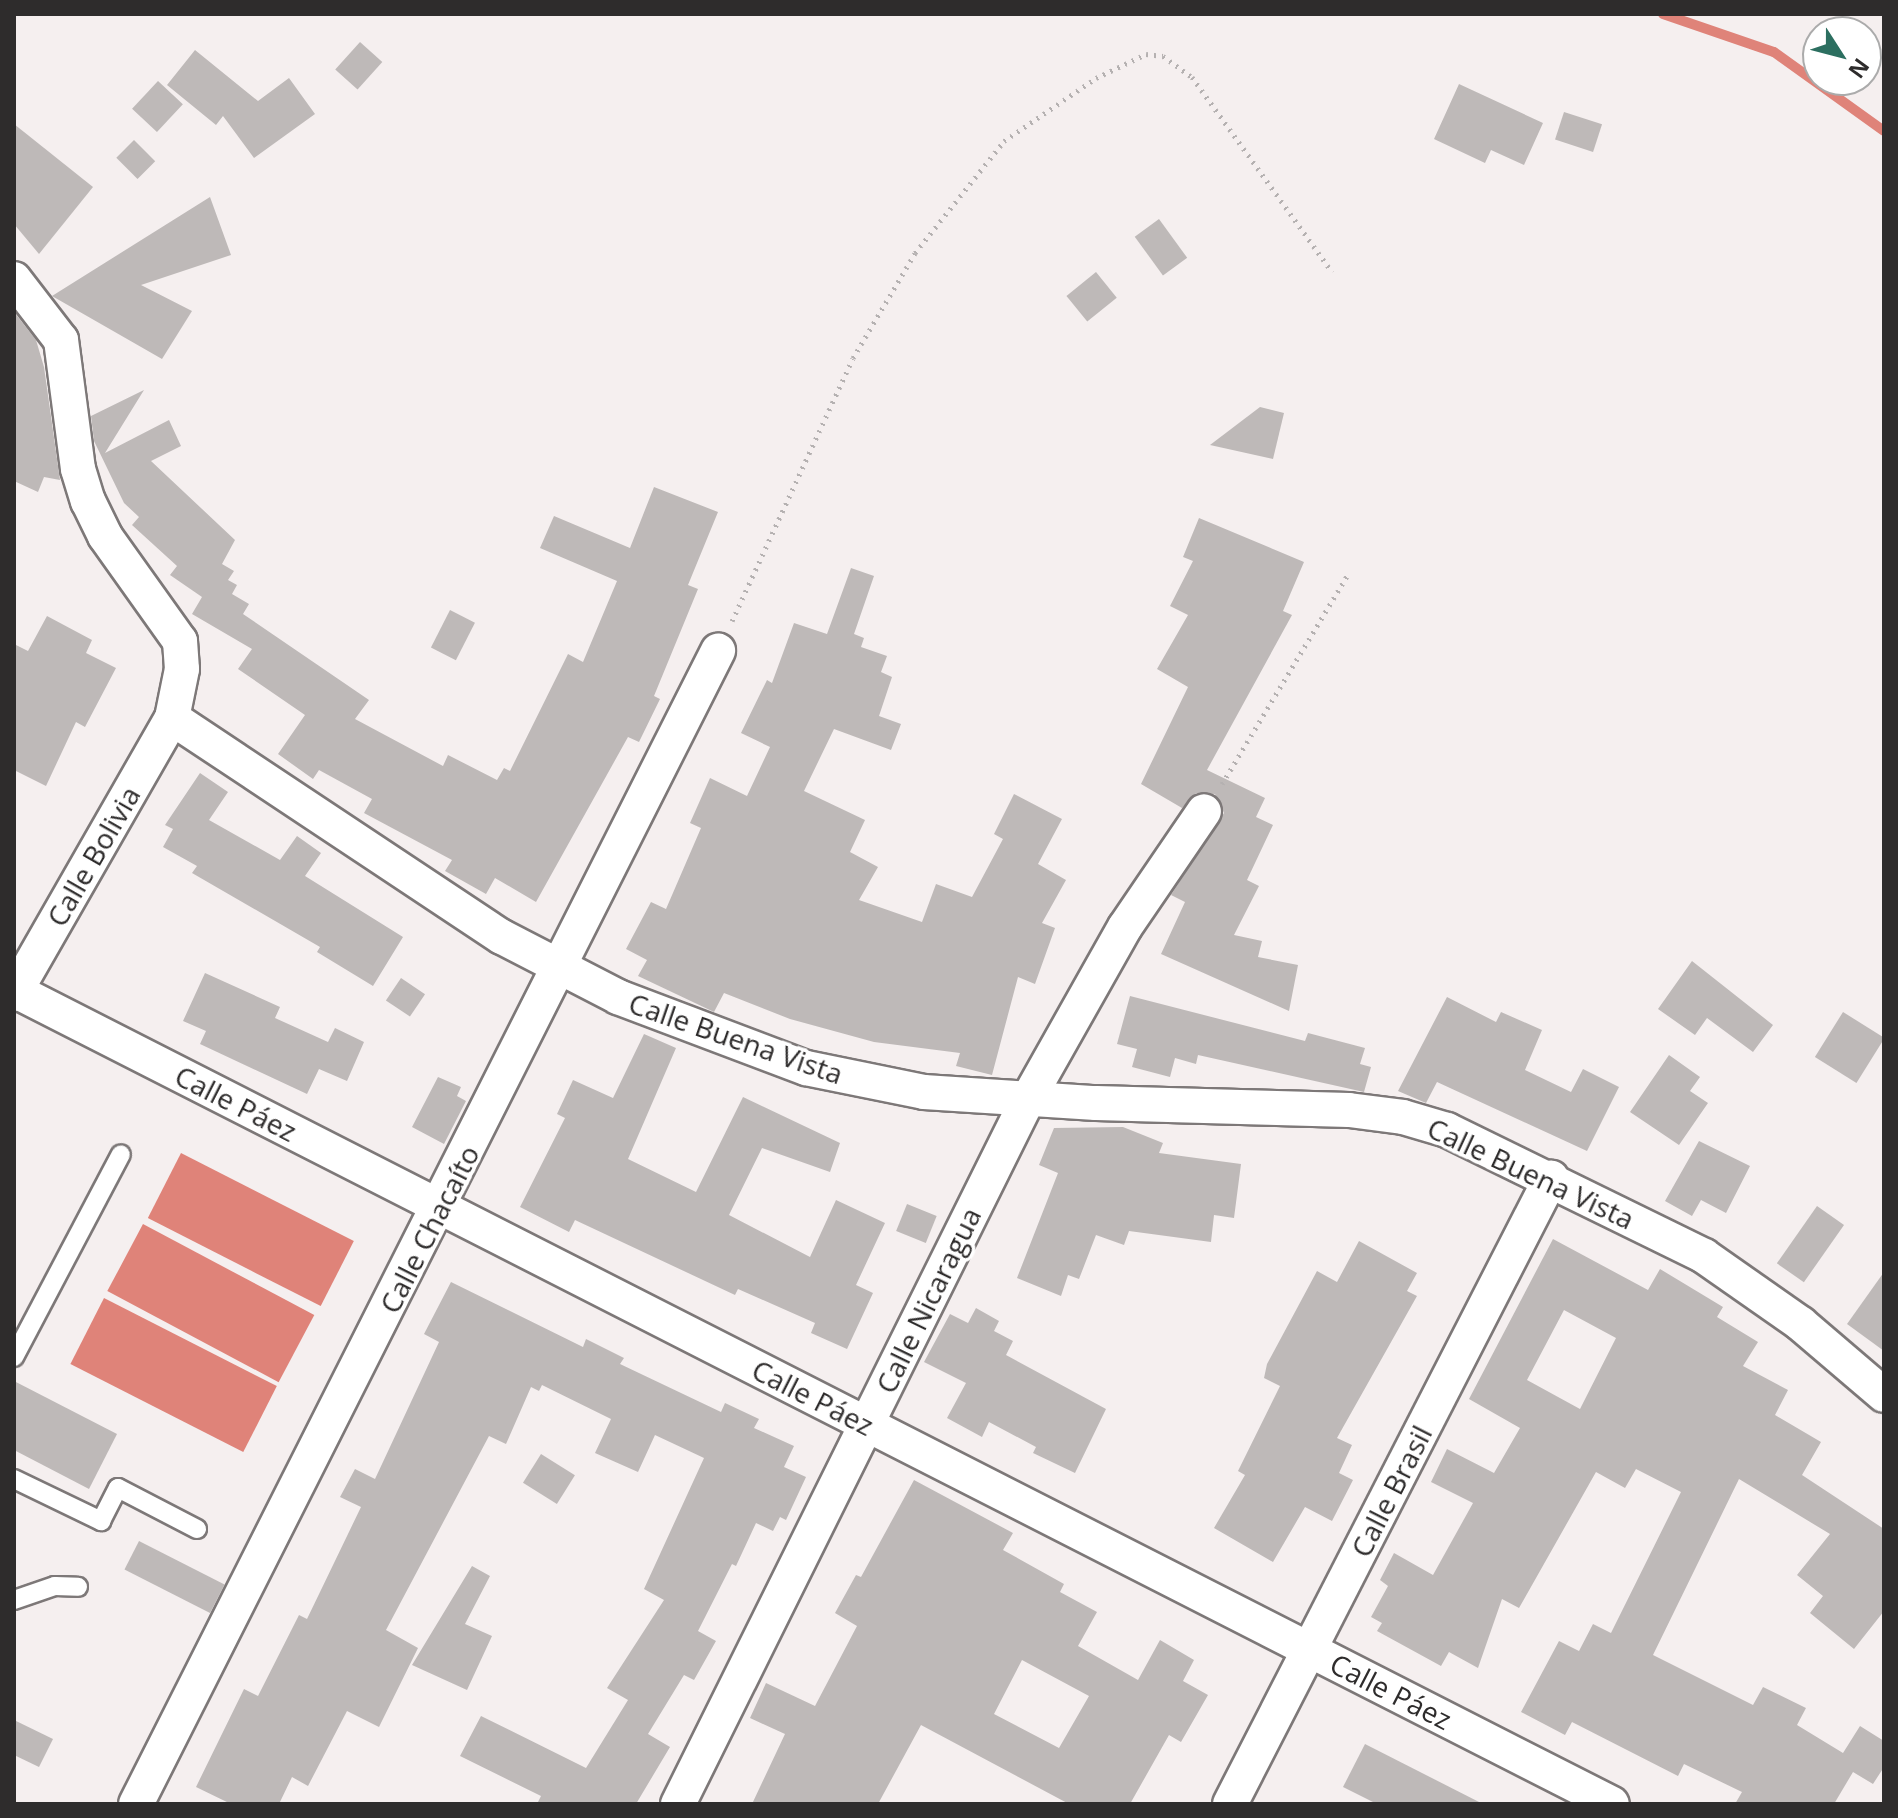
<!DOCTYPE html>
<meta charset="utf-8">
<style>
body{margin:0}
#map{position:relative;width:1898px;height:1818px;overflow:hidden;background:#f5efef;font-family:"Open Sans",sans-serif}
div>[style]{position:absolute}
.water>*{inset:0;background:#df8379;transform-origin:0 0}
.stream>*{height:10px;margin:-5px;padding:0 5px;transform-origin:5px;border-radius:5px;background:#df8379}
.building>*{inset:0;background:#beb9b8;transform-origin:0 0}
.path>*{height:5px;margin-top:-2.5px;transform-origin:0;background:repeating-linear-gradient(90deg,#b5b1b1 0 2px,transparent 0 8px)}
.roads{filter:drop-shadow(2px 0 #7d7878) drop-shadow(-2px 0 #7d7878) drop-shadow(0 2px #7d7878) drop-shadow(0 -2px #7d7878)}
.service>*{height:18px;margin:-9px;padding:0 9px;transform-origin:9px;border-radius:9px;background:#fff}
.minor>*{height:34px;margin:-17px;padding:0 17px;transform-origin:17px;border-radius:17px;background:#fff}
span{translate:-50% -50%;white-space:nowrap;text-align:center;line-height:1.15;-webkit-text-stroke:7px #fff;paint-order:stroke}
.street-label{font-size:28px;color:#2e2c2c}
.frame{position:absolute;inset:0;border:16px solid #2e2c2c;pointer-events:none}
.north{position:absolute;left:1802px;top:16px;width:80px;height:80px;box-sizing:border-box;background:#fff;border:2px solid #ababab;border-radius:50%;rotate:126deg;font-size:22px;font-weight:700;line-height:32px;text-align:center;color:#2e2c2c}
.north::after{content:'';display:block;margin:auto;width:28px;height:36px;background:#2c6f60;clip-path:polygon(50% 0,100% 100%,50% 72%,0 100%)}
</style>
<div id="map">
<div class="water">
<div style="left:181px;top:1153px;width:194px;height:73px;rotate:27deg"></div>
<div style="left:143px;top:1224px;width:194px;height:76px;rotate:28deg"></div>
<div style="left:104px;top:1298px;width:194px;height:74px;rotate:27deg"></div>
</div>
<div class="stream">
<div style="left:1663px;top:14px;width:117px;rotate:18.9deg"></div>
<div style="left:1774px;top:52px;width:135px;rotate:35.7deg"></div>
</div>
<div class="building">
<div style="left:360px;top:42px;width:30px;height:37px;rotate:42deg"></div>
<div style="clip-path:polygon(195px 50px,258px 101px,289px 78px,315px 114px,254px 158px,223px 116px,216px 125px,167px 85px)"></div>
<div style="left:158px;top:81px;width:34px;height:38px;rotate:43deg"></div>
<div style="clip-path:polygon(1459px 84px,1543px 123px,1524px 165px,1491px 150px,1485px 163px,1434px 139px)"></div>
<div style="left:1564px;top:112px;width:40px;height:29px;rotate:18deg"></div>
<div style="clip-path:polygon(14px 124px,93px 187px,39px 254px,14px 224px)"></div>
<div style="left:134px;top:140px;width:30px;height:25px;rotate:45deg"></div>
<div style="clip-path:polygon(210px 197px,231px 255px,141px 285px,192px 311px,162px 359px,52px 296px)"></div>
<div style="left:1159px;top:219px;width:48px;height:30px;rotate:54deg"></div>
<div style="left:1096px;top:272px;width:33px;height:38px;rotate:51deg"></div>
<div style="clip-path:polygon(14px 312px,36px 340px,44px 367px,60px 480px,44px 477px,38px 492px,14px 481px)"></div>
<div style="clip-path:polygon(144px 390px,105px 453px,169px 420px,181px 446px,151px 461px,235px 540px,222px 564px,234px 571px,228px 580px,237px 585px,232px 594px,249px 604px,243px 614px,369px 700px,355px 719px,443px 766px,448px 755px,497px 780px,504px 768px,510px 771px,568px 654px,583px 662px,617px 581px,540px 548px,554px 516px,630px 548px,654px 487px,718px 512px,688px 585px,698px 589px,654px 696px,660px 699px,639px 742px,628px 737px,536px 902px,495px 878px,486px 894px,445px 871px,452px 860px,364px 813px,372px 799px,319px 770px,313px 779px,278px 754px,305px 715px,238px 669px,252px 649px,192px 614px,202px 597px,170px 575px,177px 566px,132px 525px,139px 517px,124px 503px,94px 441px,91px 416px)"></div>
<div style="clip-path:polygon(1260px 407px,1284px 413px,1273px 459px,1210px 445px)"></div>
<div style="clip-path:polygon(1199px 518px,1304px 562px,1283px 611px,1292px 615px,1207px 770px,1265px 798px,1256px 817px,1273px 825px,1247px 880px,1259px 886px,1234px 935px,1262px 941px,1258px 957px,1298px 965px,1289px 1011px,1161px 954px,1185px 902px,1171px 895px,1224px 813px,1215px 794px,1196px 793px,1182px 808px,1141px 784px,1188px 687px,1157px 669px,1188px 615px,1170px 606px,1193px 561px,1183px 557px)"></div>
<div style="clip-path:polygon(851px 568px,874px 576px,854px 634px,864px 638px,861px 647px,887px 656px,881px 672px,892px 677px,879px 716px,901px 724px,891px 750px,834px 729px,804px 791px,865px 820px,850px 852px,878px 867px,859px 900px,922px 922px,936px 884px,972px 897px,1003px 839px,994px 834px,1014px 794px,1062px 819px,1038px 864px,1066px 880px,1042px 923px,1055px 928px,1035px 984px,1018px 977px,992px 1075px,956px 1066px,960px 1053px,874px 1042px,790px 1019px,724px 993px,714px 1012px,638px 976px,647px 960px,626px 949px,651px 902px,666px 909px,701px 828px,690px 823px,710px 778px,747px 796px,770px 747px,741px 733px,767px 680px,772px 683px,794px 623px,827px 634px)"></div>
<div style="left:450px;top:610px;width:28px;height:42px;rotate:27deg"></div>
<div style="clip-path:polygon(47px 616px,92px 640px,86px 653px,116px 668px,85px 727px,76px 722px,46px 786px,14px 770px,14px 644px,28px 651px)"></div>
<div style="clip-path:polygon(200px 773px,228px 792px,209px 820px,280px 860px,297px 836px,321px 853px,305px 876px,403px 937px,373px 986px,317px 952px,320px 947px,192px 873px,197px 866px,163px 847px,173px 829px,165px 825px)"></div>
<div style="clip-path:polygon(1692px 961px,1773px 1025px,1753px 1052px,1707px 1018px,1695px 1035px,1658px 1009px)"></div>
<div style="clip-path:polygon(205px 973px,280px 1007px,275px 1018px,328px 1042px,335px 1028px,364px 1042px,347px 1081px,319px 1069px,307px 1094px,200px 1044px,206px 1031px,183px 1021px)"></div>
<div style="left:401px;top:978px;width:29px;height:27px;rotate:34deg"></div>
<div style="clip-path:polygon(1130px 996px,1305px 1041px,1308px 1033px,1365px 1048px,1360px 1064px,1371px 1067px,1364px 1092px,1198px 1055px,1196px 1064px,1175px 1058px,1170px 1077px,1132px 1067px,1137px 1049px,1117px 1044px)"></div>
<div style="clip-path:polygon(1447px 997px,1496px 1022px,1501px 1012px,1542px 1030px,1525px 1070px,1571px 1092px,1583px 1069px,1619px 1087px,1587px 1151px,1437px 1082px,1426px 1103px,1398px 1091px)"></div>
<div style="left:1843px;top:1012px;width:49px;height:53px;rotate:32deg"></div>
<div style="clip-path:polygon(644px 1034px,676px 1048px,628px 1159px,696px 1192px,743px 1097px,840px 1143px,830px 1172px,762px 1148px,729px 1215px,810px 1257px,836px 1200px,885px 1223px,856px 1285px,873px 1293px,847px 1349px,811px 1333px,815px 1323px,738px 1289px,735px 1295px,575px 1220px,569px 1232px,520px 1207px,565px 1118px,557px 1114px,573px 1080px,613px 1098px)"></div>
<div style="clip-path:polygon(1669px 1055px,1700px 1077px,1690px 1091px,1708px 1103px,1679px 1145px,1630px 1112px)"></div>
<div style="clip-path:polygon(438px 1077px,461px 1087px,457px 1096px,466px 1101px,444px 1144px,412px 1127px)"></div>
<div style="clip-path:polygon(1123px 1127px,1163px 1143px,1159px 1153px,1241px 1164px,1234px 1218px,1214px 1215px,1211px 1242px,1129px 1231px,1124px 1245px,1096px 1235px,1079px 1279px,1068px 1275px,1061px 1296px,1017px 1278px,1058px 1173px,1039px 1165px,1054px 1128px)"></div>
<div style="clip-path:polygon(1699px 1141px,1750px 1166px,1726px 1213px,1701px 1200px,1692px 1216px,1665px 1201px)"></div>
<div style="left:907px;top:1204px;width:32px;height:29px;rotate:22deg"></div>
<div style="left:1817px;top:1206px;width:33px;height:70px;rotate:35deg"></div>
<div style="clip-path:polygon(evenodd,1553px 1239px,1648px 1290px,1660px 1269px,1723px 1307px,1717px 1317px,1758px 1342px,1743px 1366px,1788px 1390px,1775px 1415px,1821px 1442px,1802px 1475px,1884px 1529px,1884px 1611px,1854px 1649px,1810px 1613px,1823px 1596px,1797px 1575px,1830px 1534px,1739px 1479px,1653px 1655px,1753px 1705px,1763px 1687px,1806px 1708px,1797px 1725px,1843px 1753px,1860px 1726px,1884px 1741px,1884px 1767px,1873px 1784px,1853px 1772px,1834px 1804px,1735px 1804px,1742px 1792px,1684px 1764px,1678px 1776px,1572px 1722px,1565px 1735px,1521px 1712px,1559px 1641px,1579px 1651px,1593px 1624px,1611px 1633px,1681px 1492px,1636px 1469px,1625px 1488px,1596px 1472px,1519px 1608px,1502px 1599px,1478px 1668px,1449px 1652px,1441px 1666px,1377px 1631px,1382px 1623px,1371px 1617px,1388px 1586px,1380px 1580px,1394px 1553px,1433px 1575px,1473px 1503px,1431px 1482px,1447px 1449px,1494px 1473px,1520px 1428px,1469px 1399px,1553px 1239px,1564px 1310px,1616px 1338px,1580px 1409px,1527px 1380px,1564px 1310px)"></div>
<div style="clip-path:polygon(1359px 1241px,1417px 1273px,1407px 1291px,1417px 1296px,1337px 1438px,1352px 1445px,1339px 1473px,1353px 1480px,1332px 1521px,1305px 1507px,1273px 1562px,1214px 1528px,1245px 1475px,1238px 1471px,1280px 1386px,1264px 1378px,1267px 1364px,1317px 1271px,1337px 1282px)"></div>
<div style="clip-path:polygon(1884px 1272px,1884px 1351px,1847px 1324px)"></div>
<div style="clip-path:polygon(451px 1282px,583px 1347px,586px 1339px,624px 1358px,620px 1364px,721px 1412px,725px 1403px,759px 1419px,754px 1428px,794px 1446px,784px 1467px,806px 1477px,786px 1520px,780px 1517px,773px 1531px,756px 1523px,736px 1566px,732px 1564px,698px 1631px,716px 1641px,694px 1680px,684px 1675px,648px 1734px,670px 1747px,636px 1804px,537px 1804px,541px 1796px,460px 1756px,481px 1716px,586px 1768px,628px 1700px,607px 1688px,664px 1600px,644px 1589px,704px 1458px,655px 1435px,638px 1472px,595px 1453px,611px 1419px,542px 1385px,539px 1391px,531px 1387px,506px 1444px,489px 1436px,386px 1630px,418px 1648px,379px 1727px,347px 1711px,308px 1786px,292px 1777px,279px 1804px,231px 1804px,196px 1787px,244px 1689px,258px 1696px,299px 1615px,307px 1619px,361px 1507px,340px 1497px,355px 1469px,375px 1479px,439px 1342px,424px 1334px)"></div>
<div style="clip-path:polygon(976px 1308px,999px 1321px,994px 1331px,1013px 1341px,1006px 1355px,1106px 1409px,1075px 1473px,1033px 1453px,1036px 1447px,989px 1422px,982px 1437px,947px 1418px,966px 1383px,924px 1362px,950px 1314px,968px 1323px)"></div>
<div style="clip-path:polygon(14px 1381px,117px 1434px,89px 1489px,14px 1450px)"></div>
<div style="left:541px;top:1454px;width:40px;height:34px;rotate:32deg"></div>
<div style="clip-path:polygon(evenodd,914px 1480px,1013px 1533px,1003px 1550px,1064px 1584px,1060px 1592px,1097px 1612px,1078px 1646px,1138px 1680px,1160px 1640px,1194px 1660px,1183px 1681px,1208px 1695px,1181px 1742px,1169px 1735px,1130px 1804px,1069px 1804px,921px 1725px,878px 1804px,752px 1804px,785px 1734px,750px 1718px,766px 1683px,815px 1706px,857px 1626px,835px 1613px,856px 1575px,861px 1577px,914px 1480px,1022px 1660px,1089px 1696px,1059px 1748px,994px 1714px,1022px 1660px)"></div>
<div style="left:139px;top:1541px;width:96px;height:32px;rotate:27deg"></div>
<div style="clip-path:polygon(472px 1566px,490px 1576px,465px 1624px,492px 1636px,467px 1690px,412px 1665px)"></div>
<div style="clip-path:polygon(14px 1720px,53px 1739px,39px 1767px,14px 1755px)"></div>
<div style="clip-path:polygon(1365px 1744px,1483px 1804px,1377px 1804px,1343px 1787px)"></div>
</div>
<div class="path">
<div style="left:732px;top:621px;width:289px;rotate:-65.3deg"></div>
<div style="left:853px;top:358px;width:122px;rotate:-59.4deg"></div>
<div style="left:915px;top:253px;width:143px;rotate:-51.5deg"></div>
<div style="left:1004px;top:141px;width:112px;rotate:-34.4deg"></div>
<div style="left:1096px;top:78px;width:55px;rotate:-25.6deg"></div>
<div style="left:1146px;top:54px;width:17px;rotate:7deg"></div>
<div style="left:1163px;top:56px;width:36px;rotate:36deg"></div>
<div style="left:1192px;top:77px;width:240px;rotate:54.3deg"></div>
<div style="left:1222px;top:784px;width:246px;rotate:-59deg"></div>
</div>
<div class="roads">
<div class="service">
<div style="left:14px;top:1357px;width:229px;rotate:-62.2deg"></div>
<div style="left:14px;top:1479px;width:97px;rotate:25.8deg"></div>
<div style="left:101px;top:1521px;width:37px;rotate:-63deg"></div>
<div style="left:118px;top:1488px;width:89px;rotate:27.4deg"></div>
<div style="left:14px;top:1600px;width:43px;rotate:-18.9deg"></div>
<div style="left:55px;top:1586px;width:23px;rotate:2deg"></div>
</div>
<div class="minor">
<div style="left:14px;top:279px;width:77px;rotate:52.4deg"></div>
<div style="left:61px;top:340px;width:130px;rotate:82.5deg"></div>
<div style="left:78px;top:469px;width:34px;rotate:73deg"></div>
<div style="left:88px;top:501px;width:39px;rotate:64deg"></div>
<div style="left:105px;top:536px;width:129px;rotate:54.5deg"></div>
<div style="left:180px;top:641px;width:28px;rotate:86deg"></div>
<div style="left:182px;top:669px;width:50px;rotate:101.5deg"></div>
<div style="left:172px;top:718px;width:318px;rotate:119.8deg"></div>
<div style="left:172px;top:718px;width:396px;rotate:33.6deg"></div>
<div style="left:502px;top:937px;width:131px;rotate:27.3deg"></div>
<div style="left:618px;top:997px;width:201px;rotate:20.7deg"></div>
<div style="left:806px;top:1068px;width:120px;rotate:11.5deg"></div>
<div style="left:924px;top:1092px;width:172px;rotate:3.7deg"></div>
<div style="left:1096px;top:1103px;width:253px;rotate:1.6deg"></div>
<div style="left:1349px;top:1110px;width:54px;rotate:7.4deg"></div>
<div style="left:1403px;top:1117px;width:46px;rotate:16.5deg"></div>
<div style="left:1447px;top:1130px;width:286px;rotate:26.1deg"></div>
<div style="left:1704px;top:1256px;width:118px;rotate:35deg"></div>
<div style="left:1801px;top:1324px;width:109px;rotate:40.5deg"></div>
<div style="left:14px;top:990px;width:1793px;rotate:26.99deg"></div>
<div style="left:136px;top:1804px;width:1292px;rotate:-63.22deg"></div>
<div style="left:678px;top:1804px;width:787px;rotate:-63.6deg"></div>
<div style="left:1028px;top:1099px;width:197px;rotate:-60.6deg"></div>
<div style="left:1125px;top:927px;width:140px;rotate:-55.7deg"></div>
<div style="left:1230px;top:1804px;width:704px;rotate:-62.85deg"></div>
</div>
</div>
<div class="street-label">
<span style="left:93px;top:856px;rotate:-60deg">Calle Bolivia</span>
<span style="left:736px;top:1038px;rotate:19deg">Calle Buena Vista</span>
<span style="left:236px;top:1103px;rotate:27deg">Calle Páez</span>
<span style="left:1531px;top:1173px;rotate:25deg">Calle Buena Vista</span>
<span style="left:429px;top:1229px;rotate:-63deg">Calle Chacaíto</span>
<span style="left:928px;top:1300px;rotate:-64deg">Calle Nicaragua</span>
<span style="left:813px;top:1397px;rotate:27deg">Calle Páez</span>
<span style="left:1391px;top:1491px;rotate:-63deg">Calle Brasil</span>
<span style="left:1391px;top:1691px;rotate:27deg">Calle Páez</span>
</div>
<div class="frame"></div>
<div class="north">N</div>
</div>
